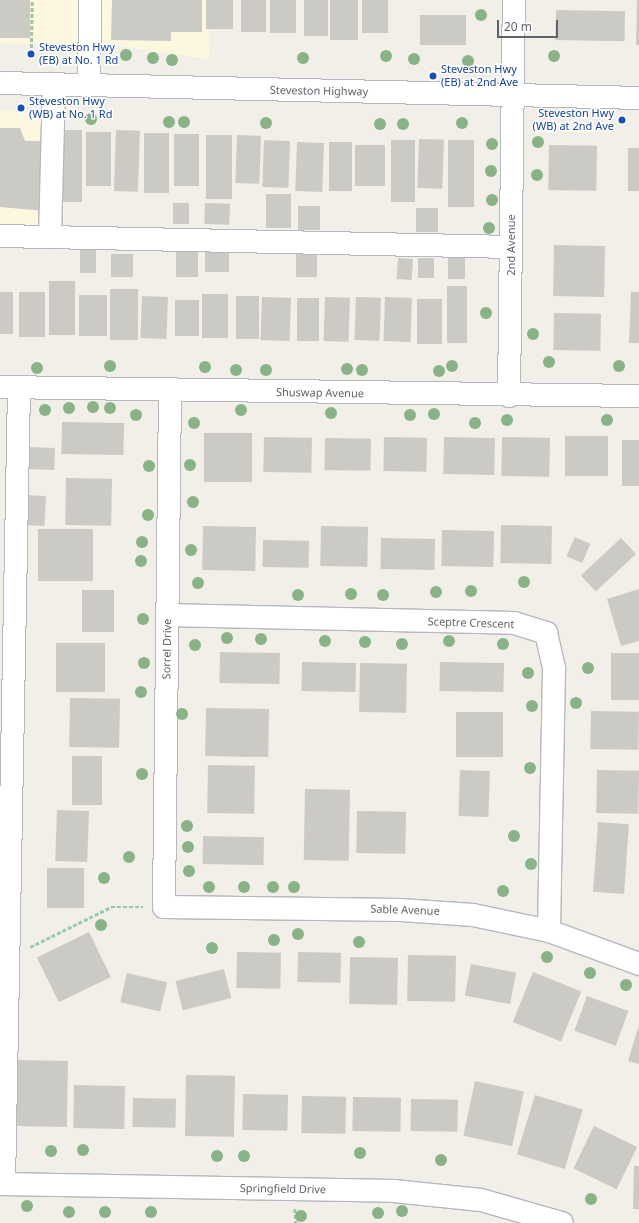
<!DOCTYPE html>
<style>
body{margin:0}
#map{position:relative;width:639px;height:1223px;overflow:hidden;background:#f1efe8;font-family:"Noto Sans",sans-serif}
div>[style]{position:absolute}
.commercial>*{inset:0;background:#fef7e0;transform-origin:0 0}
.building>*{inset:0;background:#cccac5;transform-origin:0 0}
.path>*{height:2.5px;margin-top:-1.25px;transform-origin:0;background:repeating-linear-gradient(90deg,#9cc7a9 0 4px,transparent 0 6px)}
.roads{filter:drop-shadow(1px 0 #b5b8bc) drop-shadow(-1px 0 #b5b8bc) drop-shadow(0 1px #b5b8bc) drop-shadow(0 -1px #b5b8bc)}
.minor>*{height:22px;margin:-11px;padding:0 11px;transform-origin:11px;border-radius:11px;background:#fff}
.trees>*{width:12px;height:12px;margin:-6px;border-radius:50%;background:#89b387}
.dots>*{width:11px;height:11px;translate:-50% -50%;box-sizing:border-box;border:2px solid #fff;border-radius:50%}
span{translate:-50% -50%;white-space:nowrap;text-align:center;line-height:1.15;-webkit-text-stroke:3px #fff;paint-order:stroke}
.transit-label{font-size:11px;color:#164399}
.left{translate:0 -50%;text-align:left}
.right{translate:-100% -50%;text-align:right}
.street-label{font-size:11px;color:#5f6368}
.scale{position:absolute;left:497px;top:20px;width:61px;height:18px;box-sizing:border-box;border:2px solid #5f6368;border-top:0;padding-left:5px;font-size:12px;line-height:14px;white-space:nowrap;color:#5f6368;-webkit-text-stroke:3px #fff;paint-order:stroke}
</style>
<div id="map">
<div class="commercial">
<div style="clip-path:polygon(0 0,210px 0,209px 59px,118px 46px,0 43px)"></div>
<div style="left:0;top:110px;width:66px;height:119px;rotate:1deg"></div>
</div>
<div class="building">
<div style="left:0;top:0;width:30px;height:38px"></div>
<div style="clip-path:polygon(112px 0,202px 0,202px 32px,171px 32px,171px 41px,111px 40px)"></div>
<div style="left:206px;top:0;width:27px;height:29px"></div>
<div style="left:241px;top:0;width:25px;height:32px"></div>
<div style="left:270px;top:0;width:26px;height:33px"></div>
<div style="left:304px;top:0;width:24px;height:36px"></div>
<div style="left:330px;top:0;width:28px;height:40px"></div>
<div style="left:362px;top:0;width:26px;height:33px"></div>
<div style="clip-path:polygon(637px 0,639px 0,639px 45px,636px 45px)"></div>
<div style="left:556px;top:10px;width:69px;height:30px;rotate:1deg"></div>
<div style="left:420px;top:15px;width:46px;height:30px"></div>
<div style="clip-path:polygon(0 128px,20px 128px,25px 141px,47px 141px,46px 211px,0 207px)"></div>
<div style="left:60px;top:130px;width:22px;height:72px"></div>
<div style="left:116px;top:130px;width:24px;height:61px;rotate:2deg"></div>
<div style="left:86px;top:132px;width:25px;height:54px"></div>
<div style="left:144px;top:133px;width:25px;height:60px"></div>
<div style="left:174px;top:134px;width:25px;height:52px"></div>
<div style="left:206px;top:135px;width:26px;height:64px"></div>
<div style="left:237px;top:135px;width:24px;height:48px;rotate:2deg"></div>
<div style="left:419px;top:139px;width:25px;height:49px;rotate:2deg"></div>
<div style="left:264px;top:140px;width:26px;height:47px;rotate:2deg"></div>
<div style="left:391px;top:140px;width:24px;height:62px"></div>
<div style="left:448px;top:140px;width:26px;height:67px"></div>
<div style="left:297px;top:142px;width:27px;height:49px;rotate:2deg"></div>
<div style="left:329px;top:142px;width:23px;height:49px"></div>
<div style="left:355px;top:145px;width:30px;height:41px"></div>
<div style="left:549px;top:145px;width:48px;height:45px;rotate:1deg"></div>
<div style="left:628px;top:148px;width:11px;height:43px"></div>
<div style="left:266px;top:194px;width:25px;height:34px"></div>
<div style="left:173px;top:203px;width:16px;height:21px"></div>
<div style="left:205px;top:203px;width:25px;height:21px;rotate:2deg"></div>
<div style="left:298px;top:206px;width:22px;height:24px"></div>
<div style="left:416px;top:208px;width:22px;height:24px"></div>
<div style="left:554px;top:245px;width:51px;height:51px;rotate:1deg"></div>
<div style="left:80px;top:250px;width:16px;height:23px"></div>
<div style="left:176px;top:251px;width:22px;height:26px"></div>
<div style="left:205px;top:252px;width:24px;height:20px"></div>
<div style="left:296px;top:253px;width:21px;height:24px"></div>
<div style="left:111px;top:254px;width:22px;height:23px"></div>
<div style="left:448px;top:257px;width:17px;height:22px"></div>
<div style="left:398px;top:258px;width:15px;height:21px;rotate:4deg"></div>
<div style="left:418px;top:258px;width:16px;height:20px"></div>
<div style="left:49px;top:281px;width:26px;height:54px"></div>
<div style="left:447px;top:286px;width:20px;height:57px"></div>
<div style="left:110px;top:289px;width:28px;height:51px"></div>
<div style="left:0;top:292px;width:13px;height:42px"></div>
<div style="left:19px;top:292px;width:26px;height:45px"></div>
<div style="clip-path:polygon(631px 292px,639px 292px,639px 343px,629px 343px)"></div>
<div style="left:202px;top:294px;width:26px;height:44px"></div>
<div style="left:79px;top:295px;width:28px;height:41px"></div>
<div style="left:142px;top:296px;width:26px;height:42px;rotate:2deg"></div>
<div style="left:236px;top:296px;width:23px;height:43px"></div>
<div style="left:262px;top:297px;width:29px;height:43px;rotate:2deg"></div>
<div style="left:325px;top:297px;width:25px;height:44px;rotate:2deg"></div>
<div style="left:356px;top:297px;width:25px;height:43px;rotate:2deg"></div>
<div style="left:385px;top:297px;width:27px;height:44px;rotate:2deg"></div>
<div style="left:297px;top:298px;width:22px;height:43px"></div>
<div style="left:417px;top:299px;width:25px;height:45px"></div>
<div style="left:175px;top:300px;width:24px;height:36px"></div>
<div style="left:554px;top:313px;width:47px;height:37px;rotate:1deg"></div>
<div style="left:62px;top:422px;width:62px;height:32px;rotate:1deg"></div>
<div style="left:204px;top:433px;width:48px;height:49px"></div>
<div style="left:565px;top:436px;width:43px;height:40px"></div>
<div style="left:264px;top:437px;width:48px;height:35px;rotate:1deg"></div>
<div style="left:384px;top:437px;width:43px;height:34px;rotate:1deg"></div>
<div style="left:444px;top:437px;width:51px;height:37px;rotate:1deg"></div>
<div style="left:502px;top:437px;width:48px;height:39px;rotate:1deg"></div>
<div style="left:325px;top:438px;width:46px;height:32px;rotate:1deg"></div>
<div style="left:622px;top:440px;width:17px;height:46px"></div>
<div style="left:29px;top:447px;width:26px;height:22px;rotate:2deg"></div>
<div style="left:66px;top:478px;width:46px;height:47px;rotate:1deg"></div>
<div style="left:25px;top:495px;width:21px;height:30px;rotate:3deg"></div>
<div style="left:501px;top:525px;width:51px;height:38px;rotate:1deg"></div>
<div style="left:203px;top:526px;width:53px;height:44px;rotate:1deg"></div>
<div style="left:321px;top:526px;width:47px;height:40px;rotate:1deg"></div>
<div style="left:38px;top:529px;width:55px;height:52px"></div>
<div style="left:442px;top:530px;width:52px;height:36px;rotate:1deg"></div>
<div style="left:575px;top:537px;width:17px;height:21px;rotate:24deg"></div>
<div style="left:381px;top:538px;width:54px;height:31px;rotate:1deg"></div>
<div style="left:621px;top:538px;width:22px;height:55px;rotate:47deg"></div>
<div style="left:263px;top:540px;width:46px;height:27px;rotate:1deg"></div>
<div style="clip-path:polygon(639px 589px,639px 641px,621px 646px,607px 599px)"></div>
<div style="left:82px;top:590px;width:32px;height:42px"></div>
<div style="left:56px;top:643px;width:49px;height:49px"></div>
<div style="left:220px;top:652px;width:60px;height:31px;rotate:1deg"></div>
<div style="left:611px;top:653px;width:28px;height:47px"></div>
<div style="left:302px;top:662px;width:54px;height:29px;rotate:1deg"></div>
<div style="left:440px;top:662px;width:64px;height:29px;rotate:1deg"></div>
<div style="left:360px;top:663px;width:47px;height:49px;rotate:1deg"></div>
<div style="left:70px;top:698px;width:50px;height:49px;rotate:1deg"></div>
<div style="left:206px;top:708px;width:63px;height:48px;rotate:1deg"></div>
<div style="left:591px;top:711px;width:48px;height:38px;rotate:1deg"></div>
<div style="left:456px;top:712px;width:47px;height:45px"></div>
<div style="left:72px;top:756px;width:30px;height:49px"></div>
<div style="left:208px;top:765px;width:47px;height:48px;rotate:1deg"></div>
<div style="left:460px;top:770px;width:30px;height:46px;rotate:2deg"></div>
<div style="left:597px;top:770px;width:42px;height:43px;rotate:1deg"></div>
<div style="left:305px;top:789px;width:45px;height:71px;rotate:1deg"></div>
<div style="left:57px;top:810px;width:32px;height:51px;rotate:2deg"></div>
<div style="left:357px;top:811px;width:49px;height:42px;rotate:1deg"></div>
<div style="left:598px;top:822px;width:31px;height:70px;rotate:4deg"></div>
<div style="left:203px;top:836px;width:61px;height:28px;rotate:1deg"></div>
<div style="left:47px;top:868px;width:37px;height:40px"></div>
<div style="left:89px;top:932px;width:50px;height:58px;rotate:64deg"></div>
<div style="left:237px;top:952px;width:44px;height:36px;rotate:1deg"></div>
<div style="left:298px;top:952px;width:43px;height:30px;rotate:1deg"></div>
<div style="left:408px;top:955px;width:48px;height:46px;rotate:1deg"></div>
<div style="left:350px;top:957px;width:48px;height:47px;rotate:1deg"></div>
<div style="left:471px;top:964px;width:46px;height:32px;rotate:11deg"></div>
<div style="left:224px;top:969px;width:30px;height:50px;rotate:76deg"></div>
<div style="left:533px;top:972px;width:52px;height:54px;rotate:22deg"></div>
<div style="left:127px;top:973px;width:41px;height:30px;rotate:13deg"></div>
<div style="left:587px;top:996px;width:44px;height:37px;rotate:20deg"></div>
<div style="clip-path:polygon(639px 1025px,639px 1064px,628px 1061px)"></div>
<div style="left:17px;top:1060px;width:51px;height:66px;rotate:1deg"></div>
<div style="left:186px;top:1075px;width:49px;height:61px;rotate:1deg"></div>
<div style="left:475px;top:1081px;width:50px;height:56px;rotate:12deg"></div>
<div style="left:74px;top:1085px;width:51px;height:43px;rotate:1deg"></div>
<div style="left:243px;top:1094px;width:45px;height:36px;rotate:1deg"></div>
<div style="left:535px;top:1095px;width:50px;height:62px;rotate:17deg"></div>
<div style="left:302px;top:1096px;width:44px;height:37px;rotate:1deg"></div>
<div style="left:353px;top:1097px;width:48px;height:34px;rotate:1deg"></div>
<div style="left:133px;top:1098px;width:43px;height:29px;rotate:1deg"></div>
<div style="left:411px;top:1099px;width:47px;height:32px;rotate:1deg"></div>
<div style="left:594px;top:1126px;width:48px;height:47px;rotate:26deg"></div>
<div style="clip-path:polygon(634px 1166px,639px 1166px,639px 1209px,633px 1209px)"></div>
</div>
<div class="path">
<div style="left:31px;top:54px;width:54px;rotate:-88.9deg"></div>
<div style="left:30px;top:947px;width:90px;rotate:-26.3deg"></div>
<div style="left:111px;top:907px;width:32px"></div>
<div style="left:295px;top:1209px;width:14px;rotate:86deg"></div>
</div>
<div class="roads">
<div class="minor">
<div style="left:0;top:83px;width:639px;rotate:1.34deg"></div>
<div style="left:89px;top:85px;width:85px;rotate:-89.3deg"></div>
<div style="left:0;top:236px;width:511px;rotate:1.23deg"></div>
<div style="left:50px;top:237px;width:153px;rotate:-88.5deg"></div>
<div style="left:0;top:387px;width:639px;rotate:0.81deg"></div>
<div style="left:170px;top:391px;width:516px;rotate:90.67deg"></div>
<div style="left:164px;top:907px;width:237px;rotate:0.7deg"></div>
<div style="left:401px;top:910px;width:72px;rotate:4deg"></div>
<div style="left:473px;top:915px;width:78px;rotate:11.9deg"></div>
<div style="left:549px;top:931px;width:96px;rotate:20.1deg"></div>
<div style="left:509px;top:396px;width:396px;rotate:-89.3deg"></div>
<div style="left:167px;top:615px;width:347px;rotate:1.3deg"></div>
<div style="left:514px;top:623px;width:34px;rotate:17deg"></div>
<div style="left:546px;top:633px;width:37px;rotate:77deg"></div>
<div style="left:554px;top:669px;width:262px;rotate:91.1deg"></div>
<div style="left:0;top:1184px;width:394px;rotate:1deg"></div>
<div style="left:394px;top:1191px;width:87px;rotate:5.9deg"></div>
<div style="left:481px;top:1200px;width:84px;rotate:15.9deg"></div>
<div style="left:4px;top:1184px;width:797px;rotate:-88.92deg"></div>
</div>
</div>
<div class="trees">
<div style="left:481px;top:15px"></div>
<div style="left:126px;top:55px"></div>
<div style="left:386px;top:56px"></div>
<div style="left:554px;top:56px"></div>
<div style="left:153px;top:58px"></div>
<div style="left:303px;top:58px"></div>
<div style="left:414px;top:59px"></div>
<div style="left:172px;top:60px"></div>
<div style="left:468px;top:61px"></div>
<div style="left:91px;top:119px"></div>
<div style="left:169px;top:122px"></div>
<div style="left:184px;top:122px"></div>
<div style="left:266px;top:123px"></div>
<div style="left:462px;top:123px"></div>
<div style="left:380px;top:124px"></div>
<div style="left:403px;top:124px"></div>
<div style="left:538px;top:142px"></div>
<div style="left:492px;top:144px"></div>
<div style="left:491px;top:171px"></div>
<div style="left:537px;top:175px"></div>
<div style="left:492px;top:200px"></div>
<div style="left:489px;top:228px"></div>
<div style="left:486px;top:313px"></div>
<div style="left:533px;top:334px"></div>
<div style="left:549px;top:362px"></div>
<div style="left:110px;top:366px"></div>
<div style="left:452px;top:366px"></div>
<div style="left:619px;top:366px"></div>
<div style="left:205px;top:367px"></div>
<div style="left:37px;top:368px"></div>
<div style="left:347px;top:369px"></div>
<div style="left:236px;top:370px"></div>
<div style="left:266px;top:370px"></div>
<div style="left:362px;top:370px"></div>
<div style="left:439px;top:371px"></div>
<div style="left:93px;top:407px"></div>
<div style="left:69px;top:408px"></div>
<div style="left:110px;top:408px"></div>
<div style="left:45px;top:410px"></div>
<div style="left:241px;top:410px"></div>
<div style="left:331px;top:413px"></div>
<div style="left:434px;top:414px"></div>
<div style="left:136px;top:415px"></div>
<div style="left:410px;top:415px"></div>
<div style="left:507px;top:420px"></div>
<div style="left:607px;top:420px"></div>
<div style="left:194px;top:423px"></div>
<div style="left:475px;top:423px"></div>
<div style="left:190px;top:465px"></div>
<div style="left:149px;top:466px"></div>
<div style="left:193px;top:502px"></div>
<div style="left:148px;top:515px"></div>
<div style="left:142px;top:542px"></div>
<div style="left:191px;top:550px"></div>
<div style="left:141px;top:561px"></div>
<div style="left:524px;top:582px"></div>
<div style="left:198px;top:583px"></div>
<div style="left:471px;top:591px"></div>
<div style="left:436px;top:592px"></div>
<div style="left:351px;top:594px"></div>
<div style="left:298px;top:595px"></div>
<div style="left:383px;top:595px"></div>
<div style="left:143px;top:619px"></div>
<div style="left:227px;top:638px"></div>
<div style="left:261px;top:639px"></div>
<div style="left:325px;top:641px"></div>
<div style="left:449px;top:641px"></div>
<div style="left:365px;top:642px"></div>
<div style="left:402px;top:644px"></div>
<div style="left:503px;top:644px"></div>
<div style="left:195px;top:645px"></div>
<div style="left:144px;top:663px"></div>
<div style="left:588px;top:668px"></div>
<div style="left:528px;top:673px"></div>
<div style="left:141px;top:692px"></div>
<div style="left:576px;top:703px"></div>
<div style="left:532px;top:706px"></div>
<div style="left:182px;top:714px"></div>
<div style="left:530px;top:768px"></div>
<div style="left:142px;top:774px"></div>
<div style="left:187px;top:826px"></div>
<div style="left:514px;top:836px"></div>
<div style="left:188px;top:847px"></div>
<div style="left:129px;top:857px"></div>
<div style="left:531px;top:864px"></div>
<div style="left:189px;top:871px"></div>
<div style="left:104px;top:878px"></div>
<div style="left:209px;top:887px"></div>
<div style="left:244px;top:887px"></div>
<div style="left:273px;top:887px"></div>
<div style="left:294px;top:887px"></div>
<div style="left:503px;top:891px"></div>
<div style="left:101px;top:925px"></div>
<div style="left:298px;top:934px"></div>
<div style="left:274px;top:940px"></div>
<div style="left:359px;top:942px"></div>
<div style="left:212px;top:948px"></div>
<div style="left:547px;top:957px"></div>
<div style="left:590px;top:973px"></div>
<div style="left:626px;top:985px"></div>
<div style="left:83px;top:1150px"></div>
<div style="left:51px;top:1151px"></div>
<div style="left:360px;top:1153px"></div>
<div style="left:217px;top:1156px"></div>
<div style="left:244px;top:1156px"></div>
<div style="left:441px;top:1160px"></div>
<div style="left:591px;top:1199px"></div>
<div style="left:27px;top:1206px"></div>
<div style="left:402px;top:1211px"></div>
<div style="left:69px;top:1212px"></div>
<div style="left:105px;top:1212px"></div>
<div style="left:151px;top:1212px"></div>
<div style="left:378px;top:1213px"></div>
<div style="left:301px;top:1216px"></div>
</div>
<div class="dots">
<div style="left:31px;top:54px;background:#1a4fb4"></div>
<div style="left:433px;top:76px;background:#1a4fb4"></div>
<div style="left:21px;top:108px;background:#1a4fb4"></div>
<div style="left:622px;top:120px;background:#1a4fb4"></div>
</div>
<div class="transit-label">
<span class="left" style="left:39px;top:54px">Steveston Hwy<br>(EB) at No. 1 Rd</span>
<span class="left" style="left:441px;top:76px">Steveston Hwy<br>(EB) at 2nd Ave</span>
<span class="left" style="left:29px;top:108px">Steveston Hwy<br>(WB) at No. 1 Rd</span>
<span class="right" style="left:614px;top:120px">Steveston Hwy<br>(WB) at 2nd Ave</span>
</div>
<div class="street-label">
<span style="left:319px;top:91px;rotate:1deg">Steveston Highway</span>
<span style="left:511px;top:245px;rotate:-90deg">2nd Avenue</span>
<span style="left:320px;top:393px;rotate:1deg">Shuswap Avenue</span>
<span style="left:471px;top:623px;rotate:2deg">Sceptre Crescent</span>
<span style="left:167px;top:649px;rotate:-89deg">Sorrel Drive</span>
<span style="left:405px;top:910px;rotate:2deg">Sable Avenue</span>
<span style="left:283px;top:1189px;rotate:1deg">Springfield Drive</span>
</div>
<div class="scale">20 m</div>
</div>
